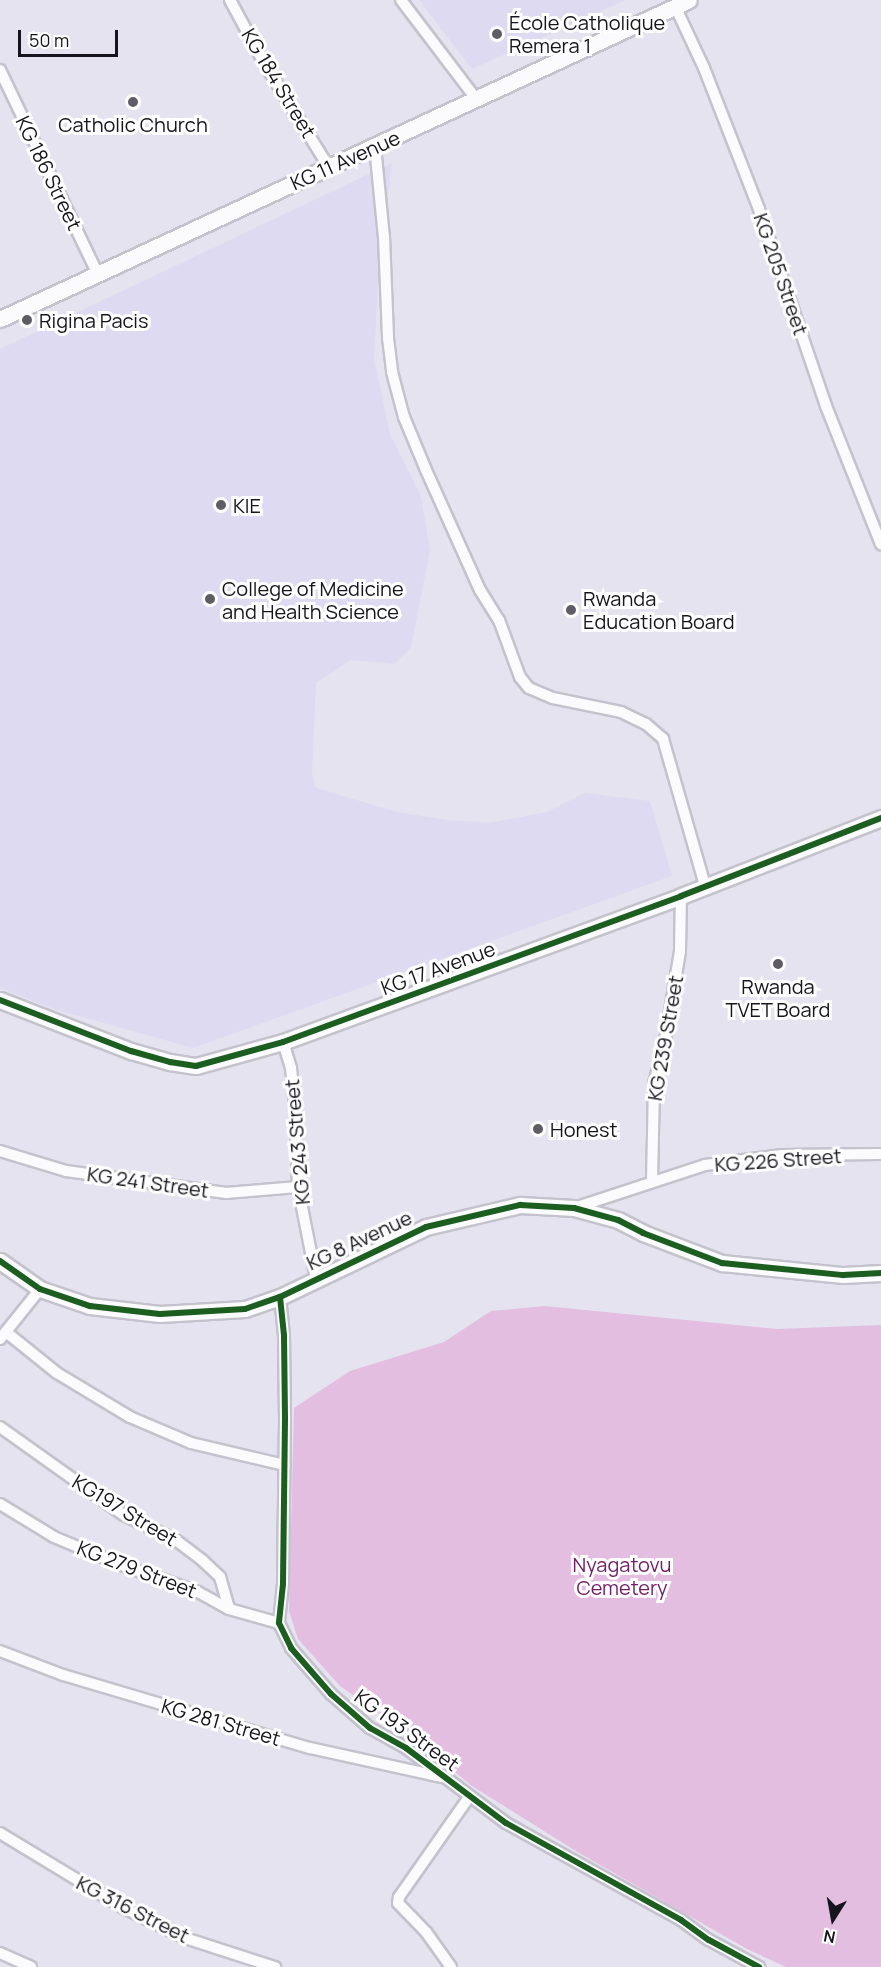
<!DOCTYPE html>
<meta charset="utf-8">
<style>
body{margin:0}
#map{position:relative;width:881px;height:1967px;overflow:hidden;background:#e6e3f0;font-family:Manrope,sans-serif}
div>[style]{position:absolute}
.built>*{inset:0;background:#dedaf1}
.green>*{inset:0;background:#e3bee1}
.roads{filter:drop-shadow(2px 0 #c4c2cc) drop-shadow(-2px 0 #c4c2cc) drop-shadow(0 2px #c4c2cc) drop-shadow(0 -2px #c4c2cc)}
.street>*{height:10px;margin:-5px;padding:0 5px;transform-origin:5px;border-radius:5px;background:#fbfbfd}
.secondary>*{height:15px;margin:-7.5px;padding:0 7.5px;transform-origin:7.5px;border-radius:7.5px;background:#fbfbfd}
.cycleway>*{height:6px;margin:-3px;padding:0 3px;transform-origin:3px;border-radius:3px;background:#1b5e20}
.dots>*{width:16px;height:16px;translate:-50% -50%;box-sizing:border-box;border:3px solid #fff;border-radius:50%}
span{translate:-50% -50%;white-space:nowrap;text-align:center;line-height:1.15;-webkit-text-stroke:6px #fff;paint-order:stroke}
.poi-label{font-size:20px;color:#16141c}
.left{translate:0 -50%;text-align:left}
.street-label{font-size:20px;color:#16141c}
.park-label{font-size:20px;color:#711d67}
.north{position:absolute;left:803px;top:1889px;width:60px;height:60px;-webkit-text-stroke:4px #fff;paint-order:stroke;rotate:191deg;font-size:16px;font-weight:700;line-height:24px;text-align:center;color:#16141c}
.north::after{content:'';display:block;margin:auto;width:21px;height:27px;background:#16141c;clip-path:polygon(50% 0,100% 100%,50% 72%,0 100%)}
.scale{position:absolute;left:18px;top:30px;width:100px;height:27px;box-sizing:border-box;border:3px solid #16141c;border-top:0;padding-left:8px;font-size:18px;line-height:21px;white-space:nowrap;color:#16141c;-webkit-text-stroke:4px #fff;paint-order:stroke}
</style>
<div id="map">
<div class="built">
<div style="clip-path:polygon(419px 0,626px 0,472px 69px)"></div>
<div style="clip-path:polygon(392px 163px,378px 286px,374px 358px,390px 434px,421px 496px,430px 550px,411px 648px,394px 664px,351px 660px,316px 683px,312px 773px,316px 788px,397px 812px,447px 820px,489px 823px,547px 812px,585px 793px,650px 801px,672px 876px,193px 1048px,54px 1009px,0 988px,0 349px)"></div>
</div>
<div class="green">
<div style="clip-path:polygon(545px 1306px,777px 1329px,881px 1325px,881px 1967px,786px 1967px,747px 1949px,579px 1853px,472px 1786px,406px 1732px,340px 1686px,298px 1639px,289px 1611px,294px 1408px,350px 1371px,444px 1342px,491px 1311px)"></div>
</div>
<div class="roads">
<div class="street">
<div style="left:230px;top:0;width:69px;rotate:61.6deg"></div>
<div style="left:263px;top:61px;width:123px;rotate:58.2deg"></div>
<div style="left:401px;top:0;width:126px;rotate:52.8deg"></div>
<div style="left:675px;top:6px;width:68px;rotate:64.9deg"></div>
<div style="left:704px;top:68px;width:151px;rotate:68.7deg"></div>
<div style="left:759px;top:209px;width:208px;rotate:71.2deg"></div>
<div style="left:826px;top:406px;width:149px;rotate:68.3deg"></div>
<div style="left:0;top:70px;width:227px;rotate:64.4deg"></div>
<div style="left:375px;top:146px;width:91px;rotate:84.4deg"></div>
<div style="left:384px;top:237px;width:101px;rotate:87.7deg"></div>
<div style="left:388px;top:338px;width:34px;rotate:83deg"></div>
<div style="left:392px;top:372px;width:47px;rotate:75.1deg"></div>
<div style="left:404px;top:417px;width:57px;rotate:67.5deg"></div>
<div style="left:426px;top:470px;width:132px;rotate:65.8deg"></div>
<div style="left:480px;top:590px;width:36px;rotate:58deg"></div>
<div style="left:499px;top:620px;width:61px;rotate:69.8deg"></div>
<div style="left:520px;top:677px;width:14px;rotate:51deg"></div>
<div style="left:529px;top:688px;width:26px;rotate:23deg"></div>
<div style="left:553px;top:698px;width:69px;rotate:11.6deg"></div>
<div style="left:621px;top:712px;width:28px;rotate:26deg"></div>
<div style="left:646px;top:724px;width:23px;rotate:41deg"></div>
<div style="left:663px;top:739px;width:152px;rotate:74deg"></div>
<div style="left:283px;top:1042px;width:27px;rotate:73deg"></div>
<div style="left:291px;top:1068px;width:38px;rotate:84deg"></div>
<div style="left:295px;top:1106px;width:81px;rotate:87.9deg"></div>
<div style="left:298px;top:1187px;width:93px;rotate:78.8deg"></div>
<div style="left:0;top:1151px;width:69px;rotate:16.9deg"></div>
<div style="left:66px;top:1171px;width:162px;rotate:7.8deg"></div>
<div style="left:226px;top:1193px;width:72px;rotate:-4.8deg"></div>
<div style="left:652px;top:1181px;width:97px;rotate:-88.8deg"></div>
<div style="left:654px;top:1084px;width:50px;rotate:-76.2deg"></div>
<div style="left:666px;top:1035px;width:85px;rotate:-80.5deg"></div>
<div style="left:680px;top:951px;width:55px;rotate:-89deg"></div>
<div style="left:574px;top:1208px;width:138px;rotate:-18.2deg"></div>
<div style="left:705px;top:1165px;width:78px;rotate:-7.4deg"></div>
<div style="left:782px;top:1155px;width:99px;rotate:-0.6deg"></div>
<div style="left:280px;top:1297px;width:39px;rotate:84deg"></div>
<div style="left:284px;top:1336px;width:83px;rotate:89.3deg"></div>
<div style="left:285px;top:1419px;width:165px;rotate:90.7deg"></div>
<div style="left:283px;top:1584px;width:39px;rotate:96deg"></div>
<div style="left:279px;top:1623px;width:28px;rotate:64deg"></div>
<div style="left:291px;top:1648px;width:61px;rotate:49deg"></div>
<div style="left:331px;top:1694px;width:52px;rotate:41.1deg"></div>
<div style="left:370px;top:1728px;width:41px;rotate:29.1deg"></div>
<div style="left:406px;top:1748px;width:125px;rotate:36.9deg"></div>
<div style="left:506px;top:1823px;width:200px;rotate:29deg"></div>
<div style="left:681px;top:1920px;width:34px;rotate:36deg"></div>
<div style="left:709px;top:1940px;width:57px;rotate:28.4deg"></div>
<div style="left:6px;top:1332px;width:65px;rotate:38.8deg"></div>
<div style="left:57px;top:1373px;width:85px;rotate:31.1deg"></div>
<div style="left:130px;top:1417px;width:66px;rotate:23.1deg"></div>
<div style="left:191px;top:1443px;width:96px;rotate:13.3deg"></div>
<div style="left:0;top:1339px;width:64px;rotate:-51.3deg"></div>
<div style="left:0;top:1427px;width:152px;rotate:35.4deg"></div>
<div style="left:124px;top:1515px;width:59px;rotate:26.1deg"></div>
<div style="left:177px;top:1541px;width:31px;rotate:37deg"></div>
<div style="left:202px;top:1560px;width:25px;rotate:43deg"></div>
<div style="left:220px;top:1577px;width:33px;rotate:74deg"></div>
<div style="left:0;top:1504px;width:63px;rotate:31.4deg"></div>
<div style="left:54px;top:1537px;width:67px;rotate:22.8deg"></div>
<div style="left:116px;top:1563px;width:87px;rotate:19.5deg"></div>
<div style="left:198px;top:1592px;width:35px;rotate:29deg"></div>
<div style="left:229px;top:1609px;width:52px;rotate:15.6deg"></div>
<div style="left:0;top:1651px;width:67px;rotate:20.9deg"></div>
<div style="left:63px;top:1675px;width:258px;rotate:16.5deg"></div>
<div style="left:310px;top:1748px;width:135px;rotate:12.4deg"></div>
<div style="left:0;top:1833px;width:145px;rotate:31.2deg"></div>
<div style="left:124px;top:1908px;width:68px;rotate:26.2deg"></div>
<div style="left:185px;top:1938px;width:95px;rotate:17.9deg"></div>
<div style="left:0;top:1953px;width:34px;rotate:24deg"></div>
<div style="left:451px;top:1967px;width:43px;rotate:-125.5deg"></div>
<div style="left:426px;top:1932px;width:40px;rotate:-134deg"></div>
<div style="left:398px;top:1903px;width:6px;rotate:-81deg"></div>
<div style="left:399px;top:1897px;width:122px;rotate:-55deg"></div>
</div>
<div class="secondary">
<div style="left:0;top:319px;width:759px;rotate:-24.84deg"></div>
<div style="left:0;top:1000px;width:141px;rotate:21.3deg"></div>
<div style="left:131px;top:1051px;width:41px;rotate:15.8deg"></div>
<div style="left:170px;top:1062px;width:26px;rotate:9deg"></div>
<div style="left:196px;top:1066px;width:90px;rotate:-15.4deg"></div>
<div style="left:283px;top:1042px;width:424px;rotate:-20.1deg"></div>
<div style="left:681px;top:896px;width:215px;rotate:-21.3deg"></div>
<div style="left:0;top:1261px;width:49px;rotate:35deg"></div>
<div style="left:40px;top:1289px;width:53px;rotate:18.8deg"></div>
<div style="left:90px;top:1306px;width:70px;rotate:6.5deg"></div>
<div style="left:160px;top:1314px;width:85px;rotate:-3.4deg"></div>
<div style="left:245px;top:1309px;width:37px;rotate:-19deg"></div>
<div style="left:280px;top:1297px;width:162px;rotate:-25.6deg"></div>
<div style="left:426px;top:1227px;width:97px;rotate:-13.2deg"></div>
<div style="left:520px;top:1205px;width:54px;rotate:3.2deg"></div>
<div style="left:574px;top:1208px;width:46px;rotate:15.3deg"></div>
<div style="left:618px;top:1220px;width:28px;rotate:27deg"></div>
<div style="left:643px;top:1233px;width:85px;rotate:20.8deg"></div>
<div style="left:722px;top:1263px;width:122px;rotate:5.7deg"></div>
<div style="left:843px;top:1275px;width:38px;rotate:-3deg"></div>
</div>
</div>
<div class="cycleway">
<div style="left:0;top:1000px;width:141px;rotate:21.3deg"></div>
<div style="left:131px;top:1051px;width:41px;rotate:15.8deg"></div>
<div style="left:170px;top:1062px;width:26px;rotate:9deg"></div>
<div style="left:196px;top:1066px;width:90px;rotate:-15.4deg"></div>
<div style="left:283px;top:1042px;width:424px;rotate:-20.1deg"></div>
<div style="left:681px;top:896px;width:215px;rotate:-21.3deg"></div>
<div style="left:0;top:1261px;width:49px;rotate:35deg"></div>
<div style="left:40px;top:1289px;width:53px;rotate:18.8deg"></div>
<div style="left:90px;top:1306px;width:70px;rotate:6.5deg"></div>
<div style="left:160px;top:1314px;width:85px;rotate:-3.4deg"></div>
<div style="left:245px;top:1309px;width:37px;rotate:-19deg"></div>
<div style="left:280px;top:1297px;width:162px;rotate:-25.6deg"></div>
<div style="left:426px;top:1227px;width:97px;rotate:-13.2deg"></div>
<div style="left:520px;top:1205px;width:54px;rotate:3.2deg"></div>
<div style="left:574px;top:1208px;width:46px;rotate:15.3deg"></div>
<div style="left:618px;top:1220px;width:28px;rotate:27deg"></div>
<div style="left:643px;top:1233px;width:85px;rotate:20.8deg"></div>
<div style="left:722px;top:1263px;width:122px;rotate:5.7deg"></div>
<div style="left:843px;top:1275px;width:38px;rotate:-3deg"></div>
<div style="left:280px;top:1297px;width:39px;rotate:84deg"></div>
<div style="left:284px;top:1336px;width:83px;rotate:89.3deg"></div>
<div style="left:285px;top:1419px;width:165px;rotate:90.7deg"></div>
<div style="left:283px;top:1584px;width:39px;rotate:96deg"></div>
<div style="left:279px;top:1623px;width:28px;rotate:64deg"></div>
<div style="left:291px;top:1648px;width:61px;rotate:49deg"></div>
<div style="left:331px;top:1694px;width:52px;rotate:41.1deg"></div>
<div style="left:370px;top:1728px;width:41px;rotate:29.1deg"></div>
<div style="left:406px;top:1748px;width:125px;rotate:36.9deg"></div>
<div style="left:506px;top:1823px;width:200px;rotate:29deg"></div>
<div style="left:681px;top:1920px;width:34px;rotate:36deg"></div>
<div style="left:709px;top:1940px;width:57px;rotate:28.4deg"></div>
</div>
<div class="dots">
<div style="left:497px;top:34px;background:#5f5c66"></div>
<div style="left:133px;top:102px;background:#5f5c66"></div>
<div style="left:27px;top:320px;background:#5f5c66"></div>
<div style="left:221px;top:505px;background:#5f5c66"></div>
<div style="left:210px;top:599px;background:#5f5c66"></div>
<div style="left:571px;top:610px;background:#5f5c66"></div>
<div style="left:778px;top:964px;background:#5f5c66"></div>
<div style="left:538px;top:1129px;background:#5f5c66"></div>
</div>
<div class="poi-label">
<span class="left" style="left:509px;top:34px">École Catholique<br>Remera 1</span>
<span style="left:133px;top:124px">Catholic Church</span>
<span class="left" style="left:39px;top:320px">Rigina Pacis</span>
<span class="left" style="left:233px;top:505px">KIE</span>
<span class="left" style="left:222px;top:600px">College of Medicine<br>and Health Science</span>
<span class="left" style="left:583px;top:610px">Rwanda<br>Education Board</span>
<span style="left:778px;top:998px">Rwanda<br>TVET Board</span>
<span class="left" style="left:550px;top:1129px">Honest</span>
</div>
<div class="street-label">
<span style="left:279px;top:83px;rotate:59deg">KG 184 Street</span>
<span style="left:345px;top:160px;rotate:-24deg">KG 11 Avenue</span>
<span style="left:49px;top:173px;rotate:64deg">KG 186 Street</span>
<span style="left:781px;top:274px;rotate:71deg">KG 205 Street</span>
<span style="left:438px;top:968px;rotate:-20deg">KG 17 Avenue</span>
<span style="left:665px;top:1038px;rotate:-80deg">KG 239 Street</span>
<span style="left:297px;top:1142px;rotate:-95deg">KG 243 Street</span>
<span style="left:778px;top:1160px;rotate:-4deg">KG 226 Street</span>
<span style="left:148px;top:1182px;rotate:8deg">KG 241 Street</span>
<span style="left:359px;top:1240px;rotate:-25deg">KG 8 Avenue</span>
<span style="left:125px;top:1510px;rotate:31deg">KG197 Street</span>
<span style="left:137px;top:1569px;rotate:21deg">KG 279 Street</span>
<span style="left:221px;top:1722px;rotate:16deg">KG 281 Street</span>
<span style="left:407px;top:1730px;rotate:36deg">KG 193 Street</span>
<span style="left:133px;top:1909px;rotate:27deg">KG 316 Street</span>
</div>
<div class="park-label">
<span style="left:622px;top:1576px">Nyagatovu<br>Cemetery</span>
</div>
<div class="north">N</div>
<div class="scale">50 m</div>
</div>
